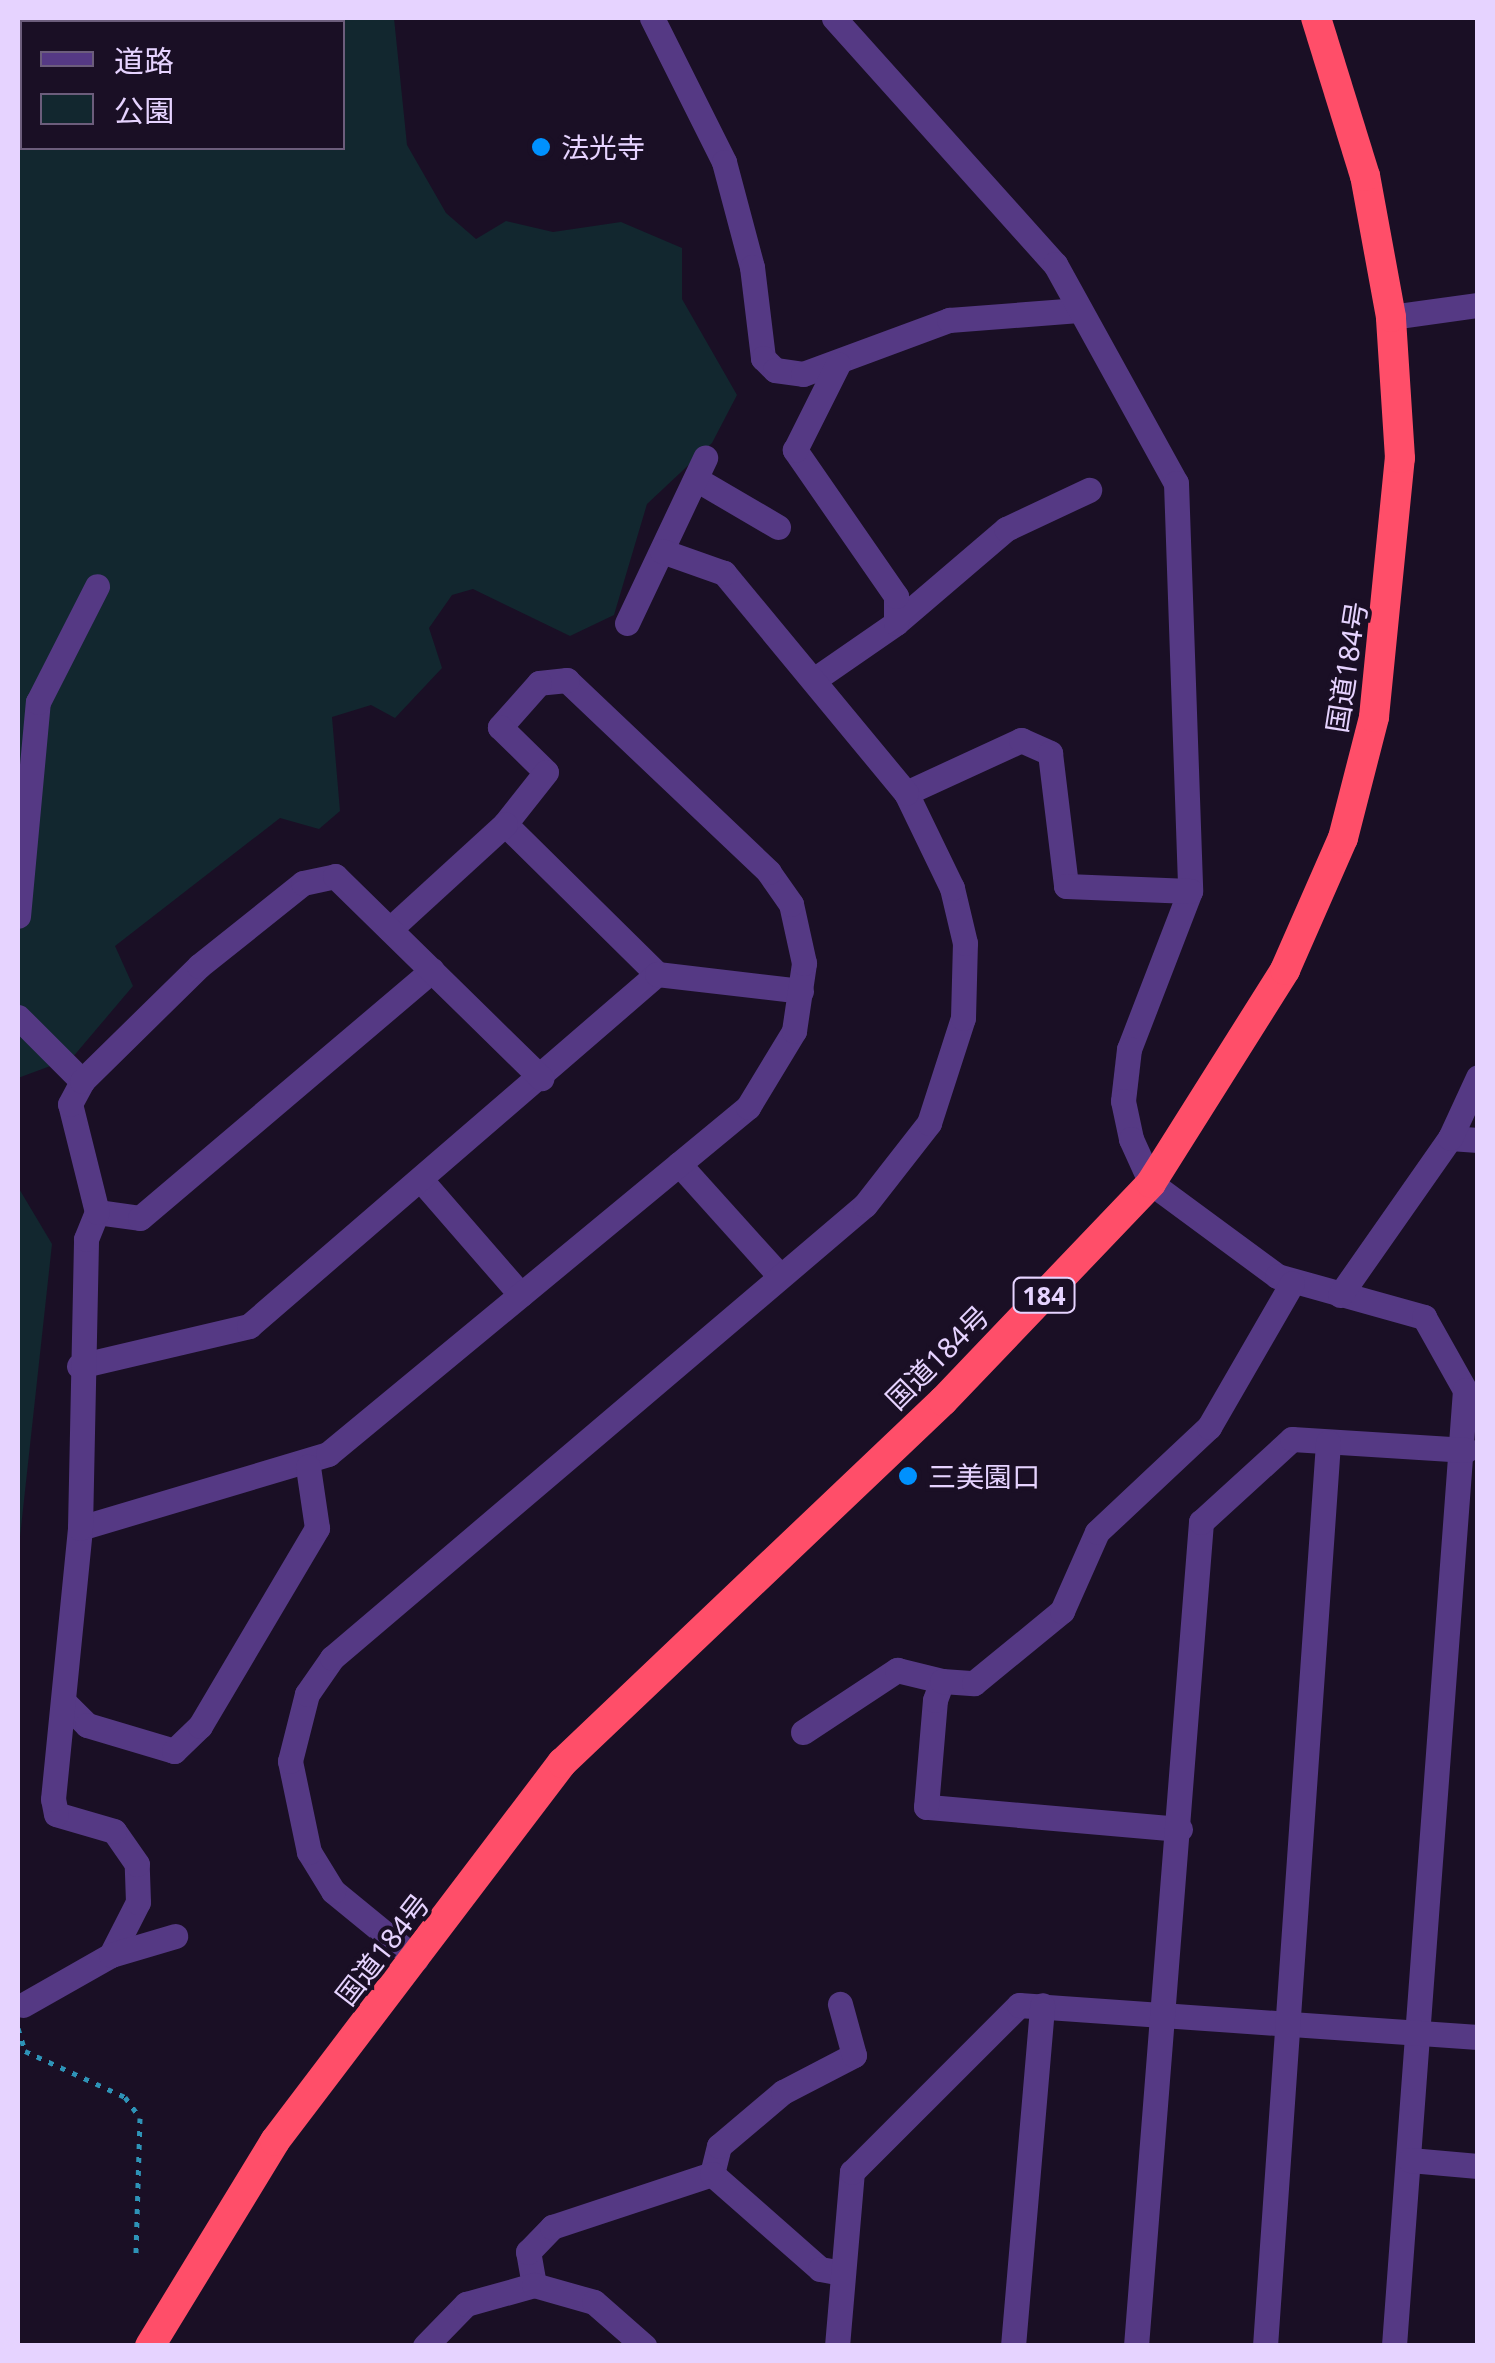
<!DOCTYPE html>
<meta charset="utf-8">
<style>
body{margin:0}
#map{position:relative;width:1495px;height:2363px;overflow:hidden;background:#1a0f25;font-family:"Noto Sans","Noto Sans JP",sans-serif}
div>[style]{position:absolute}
.green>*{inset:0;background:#12272f}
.path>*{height:5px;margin-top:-2.5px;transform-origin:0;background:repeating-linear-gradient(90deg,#2e93b7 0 5px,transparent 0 13px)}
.minor>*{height:25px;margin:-12.5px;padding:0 12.5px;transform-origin:12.5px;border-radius:12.5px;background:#553984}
.highway>*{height:30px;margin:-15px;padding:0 15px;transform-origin:15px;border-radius:15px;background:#ff4e69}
.dots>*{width:28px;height:28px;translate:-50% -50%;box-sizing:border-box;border:5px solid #1a0f25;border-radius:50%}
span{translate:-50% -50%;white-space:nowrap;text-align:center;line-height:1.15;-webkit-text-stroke:8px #1a0f25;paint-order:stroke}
.shield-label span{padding:2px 8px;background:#1a0f25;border:2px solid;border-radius:8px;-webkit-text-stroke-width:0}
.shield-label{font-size:25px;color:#e6d3ff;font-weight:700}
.poi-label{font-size:28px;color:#e6d3ff}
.left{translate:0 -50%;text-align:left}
.street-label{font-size:28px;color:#e6d3ff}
.frame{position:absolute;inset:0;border:20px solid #e6d3ff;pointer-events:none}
.legend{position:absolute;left:20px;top:20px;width:325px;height:130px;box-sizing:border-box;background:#1a0f25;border:2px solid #6c5d7c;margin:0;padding:12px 18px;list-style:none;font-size:30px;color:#e6d3ff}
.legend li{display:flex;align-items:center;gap:20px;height:50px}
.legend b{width:50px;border:2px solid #6c5d7c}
</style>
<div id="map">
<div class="green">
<div style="clip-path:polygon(evenodd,18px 18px,394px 18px,407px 145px,446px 213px,476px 239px,506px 221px,553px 232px,621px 222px,682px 248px,682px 299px,737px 395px,712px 443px,647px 504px,614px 615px,570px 636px,473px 589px,452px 595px,429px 628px,442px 668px,395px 718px,371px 705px,332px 717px,340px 811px,319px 829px,280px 818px,115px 946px,133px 986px,72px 1058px,18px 1078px,18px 18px,22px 22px,342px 22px,342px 148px,22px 148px,22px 22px)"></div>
<div style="clip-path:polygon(18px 1187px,52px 1244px,18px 1555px)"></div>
</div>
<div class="path">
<div style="left:18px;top:2028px;width:24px;rotate:73deg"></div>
<div style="left:25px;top:2051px;width:110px;rotate:24.7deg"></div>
<div style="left:125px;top:2097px;width:26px;rotate:54deg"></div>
<div style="left:140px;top:2118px;width:135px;rotate:91.7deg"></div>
</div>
<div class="minor">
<div style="left:652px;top:18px;width:161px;rotate:63.4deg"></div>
<div style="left:724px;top:162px;width:109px;rotate:75.1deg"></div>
<div style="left:752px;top:267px;width:92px;rotate:83.1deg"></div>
<div style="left:763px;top:358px;width:17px;rotate:45deg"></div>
<div style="left:775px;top:370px;width:28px;rotate:8deg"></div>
<div style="left:803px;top:374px;width:156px;rotate:-20.3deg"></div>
<div style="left:949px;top:320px;width:130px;rotate:-4.4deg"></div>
<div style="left:834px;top:18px;width:331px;rotate:48.1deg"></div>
<div style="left:1055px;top:264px;width:250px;rotate:61.1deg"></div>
<div style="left:1176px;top:483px;width:408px;rotate:88deg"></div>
<div style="left:1190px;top:891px;width:169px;rotate:111.1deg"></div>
<div style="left:1129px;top:1049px;width:52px;rotate:96.6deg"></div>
<div style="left:1123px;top:1101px;width:39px;rotate:78deg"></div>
<div style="left:1131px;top:1139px;width:48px;rotate:65.6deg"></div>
<div style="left:1151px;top:1183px;width:157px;rotate:36.4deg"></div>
<div style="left:1277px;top:1276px;width:153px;rotate:15.6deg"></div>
<div style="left:1424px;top:1317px;width:84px;rotate:60.7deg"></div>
<div style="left:1465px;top:1390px;width:959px;rotate:94.25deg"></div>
<div style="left:1391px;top:317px;width:88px;rotate:-7.9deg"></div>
<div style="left:696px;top:479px;width:95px;rotate:30.3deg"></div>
<div style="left:627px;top:623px;width:183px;rotate:-64.7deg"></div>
<div style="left:896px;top:623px;width:145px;rotate:-40.5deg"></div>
<div style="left:1006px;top:529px;width:92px;rotate:-25.2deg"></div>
<div style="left:818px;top:677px;width:95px;rotate:-34.7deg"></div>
<div style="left:896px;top:623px;width:27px;rotate:-90deg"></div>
<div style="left:896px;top:596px;width:178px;rotate:-124.7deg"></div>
<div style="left:795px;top:450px;width:96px;rotate:-63.4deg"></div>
<div style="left:906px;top:793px;width:127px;rotate:-24.7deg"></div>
<div style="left:1021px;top:740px;width:32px;rotate:24deg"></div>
<div style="left:1050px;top:753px;width:134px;rotate:83.1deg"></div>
<div style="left:1066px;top:886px;width:124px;rotate:2.3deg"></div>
<div style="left:505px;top:824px;width:214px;rotate:44.6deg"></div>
<div style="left:18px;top:916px;width:215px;rotate:-84.7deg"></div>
<div style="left:38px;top:702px;width:130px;rotate:-63deg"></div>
<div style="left:18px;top:1017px;width:91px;rotate:45deg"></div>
<div style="left:1450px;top:1138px;width:28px;rotate:4deg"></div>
<div style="left:679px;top:1164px;width:149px;rotate:48deg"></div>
<div style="left:421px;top:1180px;width:152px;rotate:49deg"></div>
<div style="left:97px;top:1212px;width:43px;rotate:7.9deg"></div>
<div style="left:140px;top:1218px;width:383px;rotate:-40.3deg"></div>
<div style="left:1340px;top:1295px;width:192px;rotate:-55deg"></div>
<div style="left:1450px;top:1138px;width:67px;rotate:-65.3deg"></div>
<div style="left:79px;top:1366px;width:175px;rotate:-13.2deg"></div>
<div style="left:249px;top:1326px;width:539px;rotate:-40.79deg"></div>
<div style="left:657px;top:974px;width:145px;rotate:6.7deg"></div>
<div style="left:80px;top:1528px;width:259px;rotate:-16.6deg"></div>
<div style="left:328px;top:1454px;width:545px;rotate:-39.56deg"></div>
<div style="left:748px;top:1107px;width:89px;rotate:-58.8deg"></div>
<div style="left:794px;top:1031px;width:69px;rotate:-81.6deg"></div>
<div style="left:804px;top:963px;width:60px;rotate:-102.4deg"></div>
<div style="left:791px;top:904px;width:39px;rotate:-125deg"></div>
<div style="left:769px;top:872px;width:279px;rotate:-136.5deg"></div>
<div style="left:567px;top:680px;width:28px;rotate:174deg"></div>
<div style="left:539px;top:683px;width:59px;rotate:131.6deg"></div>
<div style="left:500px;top:727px;width:64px;rotate:44.4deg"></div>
<div style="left:546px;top:772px;width:66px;rotate:128.3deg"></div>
<div style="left:505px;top:824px;width:156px;rotate:137.6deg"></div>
<div style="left:65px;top:1703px;width:31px;rotate:45deg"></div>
<div style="left:87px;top:1725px;width:91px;rotate:16.6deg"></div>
<div style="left:174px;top:1751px;width:36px;rotate:-44deg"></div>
<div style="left:200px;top:1726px;width:230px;rotate:-59.4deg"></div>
<div style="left:317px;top:1528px;width:62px;rotate:-98.4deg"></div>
<div style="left:803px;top:1732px;width:113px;rotate:-33.4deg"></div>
<div style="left:897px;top:1670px;width:46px;rotate:13.7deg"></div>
<div style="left:1180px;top:1829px;width:255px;rotate:-175deg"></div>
<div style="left:926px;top:1807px;width:107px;rotate:-85.2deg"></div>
<div style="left:935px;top:1700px;width:20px;rotate:-70deg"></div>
<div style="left:942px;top:1681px;width:32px;rotate:4deg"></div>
<div style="left:974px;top:1683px;width:114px;rotate:-39.3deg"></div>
<div style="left:1062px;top:1611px;width:86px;rotate:-66.1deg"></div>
<div style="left:1097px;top:1532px;width:154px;rotate:-43.2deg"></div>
<div style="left:1209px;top:1427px;width:166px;rotate:-60deg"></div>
<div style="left:111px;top:1955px;width:59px;rotate:-63deg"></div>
<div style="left:138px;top:1902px;width:38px;rotate:-92deg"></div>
<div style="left:137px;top:1864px;width:40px;rotate:-124.9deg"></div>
<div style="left:114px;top:1831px;width:60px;rotate:-163.7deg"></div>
<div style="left:56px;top:1814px;width:15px;rotate:-101deg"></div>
<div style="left:53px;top:1799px;width:272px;rotate:-84.3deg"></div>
<div style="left:80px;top:1528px;width:289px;rotate:-88.8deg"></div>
<div style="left:86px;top:1239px;width:29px;rotate:-68deg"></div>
<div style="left:97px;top:1212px;width:111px;rotate:-104deg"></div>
<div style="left:70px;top:1104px;width:26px;rotate:-62deg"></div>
<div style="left:82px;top:1081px;width:164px;rotate:-44.5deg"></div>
<div style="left:199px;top:966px;width:133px;rotate:-38.6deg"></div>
<div style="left:303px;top:883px;width:33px;rotate:-12deg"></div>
<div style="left:335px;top:876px;width:289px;rotate:44.4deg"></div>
<div style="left:416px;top:1959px;width:107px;rotate:-140.7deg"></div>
<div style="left:333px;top:1891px;width:46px;rotate:-121.6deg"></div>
<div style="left:309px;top:1852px;width:93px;rotate:-101.8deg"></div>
<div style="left:290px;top:1761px;width:69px;rotate:-75.8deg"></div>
<div style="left:307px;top:1694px;width:44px;rotate:-55.2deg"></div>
<div style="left:332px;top:1658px;width:699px;rotate:-40.36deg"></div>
<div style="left:865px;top:1205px;width:104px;rotate:-52deg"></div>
<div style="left:929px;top:1123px;width:110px;rotate:-72.1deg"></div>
<div style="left:963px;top:1018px;width:75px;rotate:-88.5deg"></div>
<div style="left:965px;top:943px;width:57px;rotate:-103.3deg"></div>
<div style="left:952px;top:888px;width:106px;rotate:-115.8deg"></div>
<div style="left:906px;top:793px;width:286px;rotate:-129.6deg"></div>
<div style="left:724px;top:573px;width:66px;rotate:-160.5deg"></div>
<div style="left:23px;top:2005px;width:101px;rotate:-29.6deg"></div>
<div style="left:111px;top:1955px;width:67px;rotate:-16.5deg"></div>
<div style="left:1410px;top:2160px;width:68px;rotate:5deg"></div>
<div style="left:712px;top:2174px;width:29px;rotate:-76deg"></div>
<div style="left:719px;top:2146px;width:84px;rotate:-40.2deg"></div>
<div style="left:783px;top:2092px;width:80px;rotate:-27.5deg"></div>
<div style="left:854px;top:2055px;width:53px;rotate:-105.4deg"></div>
<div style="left:534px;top:2285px;width:34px;rotate:-100deg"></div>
<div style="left:528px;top:2252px;width:35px;rotate:-46deg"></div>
<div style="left:552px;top:2227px;width:169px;rotate:-18.3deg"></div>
<div style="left:712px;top:2174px;width:144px;rotate:41.3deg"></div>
<div style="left:820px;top:2269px;width:22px;rotate:10deg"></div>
<div style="left:425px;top:2346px;width:59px;rotate:-45.7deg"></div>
<div style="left:466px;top:2304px;width:71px;rotate:-15.6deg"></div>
<div style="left:534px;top:2285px;width:62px;rotate:15.8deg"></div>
<div style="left:594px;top:2302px;width:67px;rotate:41.3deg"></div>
<div style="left:837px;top:2346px;width:175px;rotate:-85.1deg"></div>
<div style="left:852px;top:2172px;width:236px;rotate:-45deg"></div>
<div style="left:1019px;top:2005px;width:460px;rotate:4deg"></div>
<div style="left:1013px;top:2346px;width:342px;rotate:-85.1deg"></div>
<div style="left:1136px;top:2346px;width:827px;rotate:-85.49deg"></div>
<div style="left:1201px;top:1522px;width:123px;rotate:-42.4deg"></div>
<div style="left:1292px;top:1439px;width:175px;rotate:3.6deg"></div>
<div style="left:1265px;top:2346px;width:906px;rotate:-86.01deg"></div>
</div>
<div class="highway">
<div style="left:150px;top:2346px;width:240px;rotate:-58.6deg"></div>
<div style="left:275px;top:2141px;width:475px;rotate:-52.8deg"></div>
<div style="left:562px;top:1763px;width:526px;rotate:-43.54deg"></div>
<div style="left:943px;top:1401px;width:301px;rotate:-46.3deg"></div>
<div style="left:1151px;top:1183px;width:252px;rotate:-57.8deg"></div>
<div style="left:1285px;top:970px;width:144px;rotate:-66.3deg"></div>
<div style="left:1343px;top:838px;width:125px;rotate:-75.6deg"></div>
<div style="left:1374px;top:717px;width:260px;rotate:-84.3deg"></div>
<div style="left:1400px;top:458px;width:141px;rotate:-93.7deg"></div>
<div style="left:1391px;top:317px;width:143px;rotate:-100.4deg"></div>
<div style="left:1365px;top:176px;width:165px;rotate:-107.2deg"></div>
</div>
<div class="dots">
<div style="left:541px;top:147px;background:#0091fe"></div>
<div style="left:908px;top:1476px;background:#0091fe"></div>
</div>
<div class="shield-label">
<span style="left:1044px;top:1295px">184</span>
</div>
<div class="poi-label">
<span class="left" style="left:561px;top:147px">法光寺</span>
<span class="left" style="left:928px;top:1476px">三美園口</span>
</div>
<div class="street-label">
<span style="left:1346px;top:667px;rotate:-81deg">国道184号</span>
<span style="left:937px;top:1357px;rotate:-45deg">国道184号</span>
<span style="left:382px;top:1949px;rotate:-52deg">国道184号</span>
</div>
<div class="frame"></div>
<ul class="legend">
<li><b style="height:12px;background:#553984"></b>道路</li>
<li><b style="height:28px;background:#12272f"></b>公園</li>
</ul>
</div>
